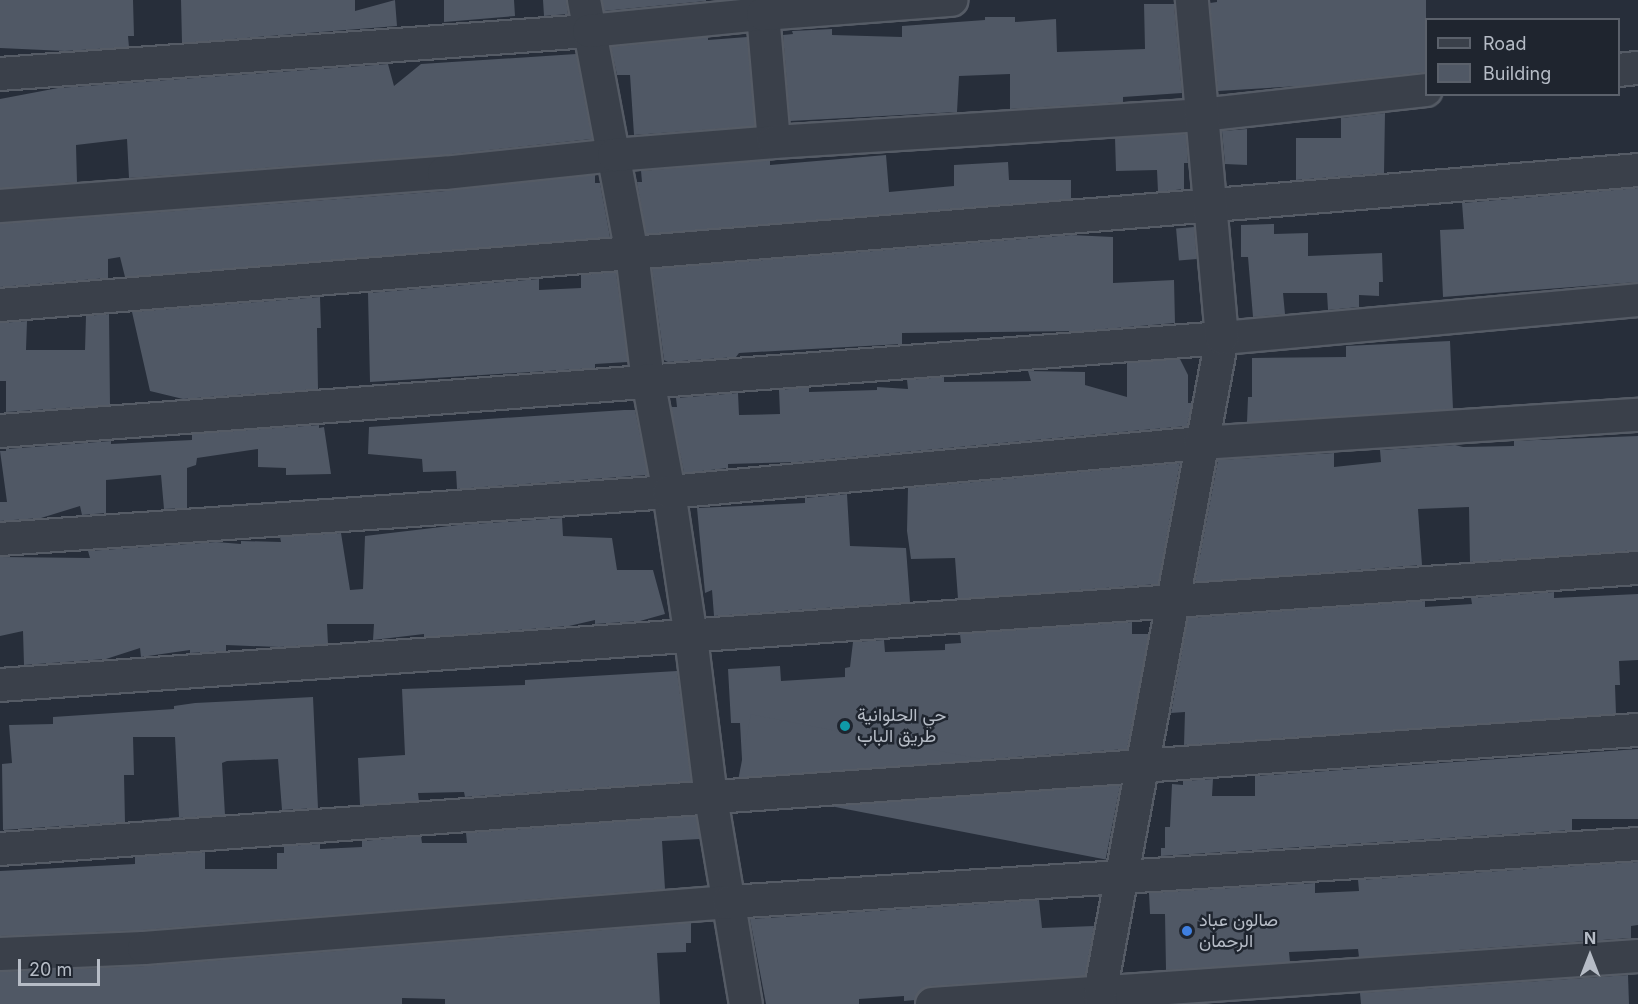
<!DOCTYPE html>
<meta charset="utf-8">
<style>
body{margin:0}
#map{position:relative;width:1638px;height:1004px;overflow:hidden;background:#272e3a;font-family:Inter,Vazirmatn,sans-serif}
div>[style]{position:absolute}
.building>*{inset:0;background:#505865;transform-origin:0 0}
.roads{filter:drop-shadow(2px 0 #555b65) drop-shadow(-2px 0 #555b65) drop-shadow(0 2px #555b65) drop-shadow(0 -2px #555b65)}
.minor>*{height:32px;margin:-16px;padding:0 16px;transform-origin:16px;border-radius:16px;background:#3a404a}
.dots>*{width:16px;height:16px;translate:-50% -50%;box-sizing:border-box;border:3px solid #1f252f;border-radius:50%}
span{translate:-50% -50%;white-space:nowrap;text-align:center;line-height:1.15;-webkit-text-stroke:5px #1f252f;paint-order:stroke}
.poi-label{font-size:18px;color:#b6bcc6}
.left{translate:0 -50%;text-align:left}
.legend{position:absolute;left:1425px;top:18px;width:195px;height:78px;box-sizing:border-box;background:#1f252f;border:2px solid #5b616b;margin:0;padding:8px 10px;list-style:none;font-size:18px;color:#b6bcc6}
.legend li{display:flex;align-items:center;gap:12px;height:30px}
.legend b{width:30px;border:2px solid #5b616b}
.north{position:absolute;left:1560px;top:926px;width:60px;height:60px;-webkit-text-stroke:4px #1f252f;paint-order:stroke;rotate:0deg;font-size:16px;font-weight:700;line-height:24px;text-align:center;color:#b6bcc6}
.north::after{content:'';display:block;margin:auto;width:21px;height:27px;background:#b6bcc6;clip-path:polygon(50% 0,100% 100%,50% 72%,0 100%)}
.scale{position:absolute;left:18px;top:959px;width:82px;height:27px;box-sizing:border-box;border:3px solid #b6bcc6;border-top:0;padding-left:8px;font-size:18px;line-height:21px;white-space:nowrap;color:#b6bcc6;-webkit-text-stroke:4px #1f252f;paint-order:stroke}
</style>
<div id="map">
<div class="building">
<div style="clip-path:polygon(0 0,133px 0,134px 36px,128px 36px,129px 47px,65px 51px,0 48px)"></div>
<div style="clip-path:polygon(181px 0,355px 0,355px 11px,395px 0,397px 26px,182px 43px)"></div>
<div style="clip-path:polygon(444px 0,514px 0,515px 16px,444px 22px)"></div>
<div style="clip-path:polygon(543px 0,566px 0,568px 14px,544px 16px)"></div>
<div style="clip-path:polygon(602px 0,706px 0,706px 1px,604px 11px)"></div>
<div style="clip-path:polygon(1217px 0,1426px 0,1426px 72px,1300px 86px,1218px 91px,1210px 3px,1217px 2px)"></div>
<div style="clip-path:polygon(1144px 4px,1174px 4px,1182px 93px,1123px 97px,1123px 102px,1010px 109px,1010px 74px,959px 76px,957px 112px,790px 121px,783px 35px,793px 34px,792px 31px,832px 29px,832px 35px,902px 37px,902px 26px,985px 20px,985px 17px,1015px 17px,1015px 22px,1056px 19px,1057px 52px,1145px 49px)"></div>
<div style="clip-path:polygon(708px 37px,708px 40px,747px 37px,755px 126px,634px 135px,630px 75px,617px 75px,611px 47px)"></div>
<div style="clip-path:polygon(576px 54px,592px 139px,442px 155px,129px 178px,127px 139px,76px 145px,77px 182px,0 188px,0 99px,58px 88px,388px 64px,394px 86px,421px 64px)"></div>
<div style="clip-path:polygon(1385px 113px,1384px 173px,1296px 180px,1296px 138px,1341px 138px,1341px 118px)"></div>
<div style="clip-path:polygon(1247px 129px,1247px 165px,1225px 164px,1222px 131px)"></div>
<div style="clip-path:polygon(1186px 134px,1188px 163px,1184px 163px,1184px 189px,1158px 192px,1157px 170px,1116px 171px,1115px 138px)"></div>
<div style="clip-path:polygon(886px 155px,889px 192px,954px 186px,954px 165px,1008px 162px,1009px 180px,1071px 180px,1071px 199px,646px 234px,637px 182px,642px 182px,641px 171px,770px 160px,770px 165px)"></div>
<div style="clip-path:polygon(595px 175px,595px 183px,600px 183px,610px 237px,125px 277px,120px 257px,108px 259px,108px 278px,0 287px,0 224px,445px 191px)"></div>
<div style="clip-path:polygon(1638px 188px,1638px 282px,1443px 297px,1440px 230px,1464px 229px,1462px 203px)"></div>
<div style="clip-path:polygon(1274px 224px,1274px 234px,1308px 233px,1308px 256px,1382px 253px,1383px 282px,1379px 282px,1379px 296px,1359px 295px,1359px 307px,1328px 310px,1327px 293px,1283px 293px,1285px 314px,1253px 317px,1248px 257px,1241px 257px,1241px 225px)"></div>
<div style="left:1194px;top:227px;width:32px;height:18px;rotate:85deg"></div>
<div style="clip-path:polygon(1071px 235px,1113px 237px,1113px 283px,1174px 280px,1175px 323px,1081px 331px,902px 333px,902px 344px,739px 353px,736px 357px,668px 362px,664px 360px,652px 269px)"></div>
<div style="clip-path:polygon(616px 272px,628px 362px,595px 364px,595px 368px,370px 382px,368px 293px,539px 279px,539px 290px,581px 288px,581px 275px)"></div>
<div style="clip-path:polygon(320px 297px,321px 328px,317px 328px,318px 389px,183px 399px,150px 391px,132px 312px)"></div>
<div style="clip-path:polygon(109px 314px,110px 405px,6px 412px,6px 381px,0 381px,0 323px,27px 321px,26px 350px,85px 350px,86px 316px)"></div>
<div style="clip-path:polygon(1450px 341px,1453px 409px,1247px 422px,1248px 397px,1252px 397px,1252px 358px,1346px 357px,1346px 346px)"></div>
<div style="clip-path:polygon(1180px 359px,1188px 375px,1188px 403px,1192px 403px,1187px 426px,797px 462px,728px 464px,728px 468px,684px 473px,671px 407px,677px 407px,676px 398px,738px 393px,739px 415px,780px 414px,779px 390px,809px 387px,809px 392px,877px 390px,877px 387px,908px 389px,907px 380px,944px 377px,944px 382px,1031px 381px,1028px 371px,1085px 372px,1085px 385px,1127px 397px,1127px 363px)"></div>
<div style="clip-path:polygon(624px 410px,635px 410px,648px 475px,457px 489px,456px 471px,423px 472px,422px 459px,368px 454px,369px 427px)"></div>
<div style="clip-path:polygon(319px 425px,319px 428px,324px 427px,331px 474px,286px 475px,286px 468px,258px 467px,258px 449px,197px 458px,196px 465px,187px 468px,187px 508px,164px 509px,161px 475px,106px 480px,106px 513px,82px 515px,80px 506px,41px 518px,0 521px,0 502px,7px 502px,0 451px,6px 451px,6px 449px,111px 441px,111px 444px,192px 440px,192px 434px)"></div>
<div style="clip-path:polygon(1638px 436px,1638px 550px,1470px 562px,1469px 507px,1418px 509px,1422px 565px,1195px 582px,1218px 460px,1334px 453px,1334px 467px,1381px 462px,1380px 450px,1455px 445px,1463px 447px,1514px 446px,1514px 441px)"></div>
<div style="clip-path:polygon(1180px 463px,1158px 584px,958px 599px,955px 558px,911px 559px,907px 531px,908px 488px)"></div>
<div style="clip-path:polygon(847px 494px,850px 546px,906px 548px,910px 602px,714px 616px,712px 590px,705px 593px,697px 508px,805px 503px,805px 498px)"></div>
<div style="clip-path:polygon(562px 518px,563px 536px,612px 538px,617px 570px,653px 570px,665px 614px,640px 621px,595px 624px,595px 620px,569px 626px,424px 637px,424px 634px,373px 640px,374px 624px,327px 624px,328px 644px,279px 647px,226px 645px,226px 651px,190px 653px,190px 650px,141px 657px,140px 648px,106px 659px,24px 665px,23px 631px,0 636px,0 557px,90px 558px,88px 551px,216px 542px,241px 544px,241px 541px,281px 542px,280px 537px,341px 533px,350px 590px,363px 589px,365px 536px,458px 525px)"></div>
<div style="clip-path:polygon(1554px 592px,1554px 598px,1638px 594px,1638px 660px,1619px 661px,1620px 685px,1615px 685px,1616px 714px,1184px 745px,1185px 712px,1171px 713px,1188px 618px,1425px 601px,1425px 607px,1472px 604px,1471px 598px)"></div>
<div style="clip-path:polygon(1132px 622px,1132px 634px,1149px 634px,1127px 749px,743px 777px,740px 723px,731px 723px,728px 669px,780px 666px,781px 681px,845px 677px,845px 668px,850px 667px,853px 642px,884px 640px,885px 652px,945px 650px,945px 644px,961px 643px,960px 634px)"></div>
<div style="clip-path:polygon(677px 671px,691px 781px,465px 797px,464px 792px,418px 793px,419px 801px,360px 805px,358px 758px,405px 755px,402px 689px,525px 685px,525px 680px)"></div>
<div style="clip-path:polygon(313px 697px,318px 808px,282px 810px,278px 759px,227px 761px,222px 763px,225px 815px,134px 821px,179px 817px,175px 737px,133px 737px,134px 775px,124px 775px,125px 822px,3px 830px,2px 764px,12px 763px,9px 725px,53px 724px,53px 717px,174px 709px,174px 706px,195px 703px)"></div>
<div style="clip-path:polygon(1638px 749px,1638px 819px,1572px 819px,1572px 830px,1161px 856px,1161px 848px,1165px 848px,1165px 827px,1170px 827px,1172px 784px,1183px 785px,1183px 781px,1213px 779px,1212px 796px,1255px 796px,1255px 776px)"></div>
<div style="left:1120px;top:786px;width:75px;height:376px;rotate:101deg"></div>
<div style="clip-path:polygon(696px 816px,700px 839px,662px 841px,665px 889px,143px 930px,0 936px,0 871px,135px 864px,135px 857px,205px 852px,205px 869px,277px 869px,277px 853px,284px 853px,284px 846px,320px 844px,320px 849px,362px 847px,362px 841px,421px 836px,422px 843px,467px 843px,466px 833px)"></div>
<div style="clip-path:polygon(1638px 862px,1638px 925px,1631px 926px,1631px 938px,1359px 957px,1358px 949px,1289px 952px,1290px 962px,1166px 970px,1165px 914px,1150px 914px,1149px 893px,1315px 883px,1315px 893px,1359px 891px,1358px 880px)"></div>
<div style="clip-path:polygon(1039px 900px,1042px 928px,1094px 926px,1085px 976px,931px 986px,922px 989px,915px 1000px,904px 1001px,904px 996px,859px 999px,859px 1004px,766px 1004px,750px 919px)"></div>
<div style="clip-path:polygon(691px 923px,691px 943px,686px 943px,686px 952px,657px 953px,660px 1004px,445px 1004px,445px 999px,402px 998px,402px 1004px,0 1004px,0 972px,145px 966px)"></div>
<div style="clip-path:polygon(1628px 975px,1629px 1004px,1361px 1004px,1360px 993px)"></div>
</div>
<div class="roads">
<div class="minor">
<div style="left:584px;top:0;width:258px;rotate:79.3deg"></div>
<div style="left:632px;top:254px;width:127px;rotate:82.8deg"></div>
<div style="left:648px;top:380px;width:114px;rotate:79.4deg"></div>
<div style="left:669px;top:492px;width:147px;rotate:81.4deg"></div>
<div style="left:691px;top:637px;width:162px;rotate:82.9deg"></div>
<div style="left:711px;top:798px;width:209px;rotate:80.4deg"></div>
<div style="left:763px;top:14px;width:128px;rotate:85.1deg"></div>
<div style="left:1618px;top:70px;width:20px;rotate:-6deg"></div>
<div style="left:0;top:74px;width:591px;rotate:-4.18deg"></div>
<div style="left:589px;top:31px;width:175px;rotate:-5.6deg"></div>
<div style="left:763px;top:14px;width:189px;rotate:-4.3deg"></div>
<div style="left:0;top:206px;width:445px;rotate:-4.3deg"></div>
<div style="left:444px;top:173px;width:171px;rotate:-6deg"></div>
<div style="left:614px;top:155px;width:161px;rotate:-4.6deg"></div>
<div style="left:774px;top:142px;width:428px;rotate:-3.6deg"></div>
<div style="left:1201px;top:115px;width:226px;rotate:-6.3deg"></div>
<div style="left:0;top:305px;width:1644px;rotate:-4.71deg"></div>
<div style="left:0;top:431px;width:1226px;rotate:-4.35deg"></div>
<div style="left:1222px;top:338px;width:418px;rotate:-5.2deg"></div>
<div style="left:0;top:539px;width:671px;rotate:-4.02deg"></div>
<div style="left:669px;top:492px;width:534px;rotate:-5.26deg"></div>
<div style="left:1201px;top:443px;width:438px;rotate:-3.7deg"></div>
<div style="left:0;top:685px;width:1642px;rotate:-4.09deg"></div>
<div style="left:0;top:849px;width:1642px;rotate:-4.16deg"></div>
<div style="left:0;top:954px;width:144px;rotate:-2.4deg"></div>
<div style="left:144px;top:948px;width:587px;rotate:-4.5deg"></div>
<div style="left:729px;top:902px;width:911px;rotate:-3.65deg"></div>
<div style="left:932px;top:1004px;width:708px;rotate:-3.89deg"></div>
<div style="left:1101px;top:1004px;width:11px;rotate:-95deg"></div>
<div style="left:1100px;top:993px;width:666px;rotate:-79.45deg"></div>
<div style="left:1222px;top:338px;width:339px;rotate:-95.1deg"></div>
</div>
</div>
<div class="dots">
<div style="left:845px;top:726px;background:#0f9aa8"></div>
<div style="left:1187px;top:931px;background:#3f7fe0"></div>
</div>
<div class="poi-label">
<span class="left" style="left:857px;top:726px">حي الحلوانية<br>طريق الباب</span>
<span class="left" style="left:1199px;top:931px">صالون عباد<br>الرحمان</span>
</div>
<ul class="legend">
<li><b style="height:8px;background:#3a404a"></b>Road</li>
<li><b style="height:16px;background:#505865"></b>Building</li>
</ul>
<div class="north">N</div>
<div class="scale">20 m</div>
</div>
